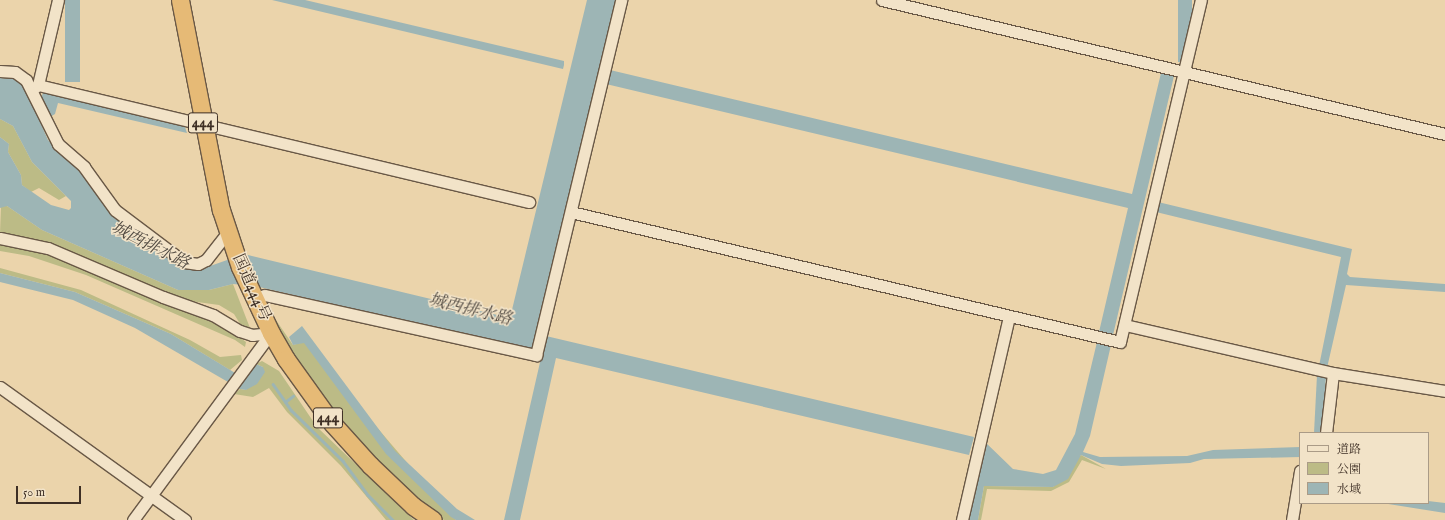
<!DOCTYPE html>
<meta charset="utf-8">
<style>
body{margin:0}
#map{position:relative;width:1445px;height:520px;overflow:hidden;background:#ebd4ab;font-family:"IM FELL English","Noto Serif JP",serif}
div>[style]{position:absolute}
.green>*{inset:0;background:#bcbb86}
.water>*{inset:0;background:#9db5b5;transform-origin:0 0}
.stream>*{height:2.5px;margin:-1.25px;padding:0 1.25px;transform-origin:1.25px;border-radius:1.25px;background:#9db5b5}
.roads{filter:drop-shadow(1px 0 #695846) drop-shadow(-1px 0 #695846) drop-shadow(0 1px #695846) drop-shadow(0 -1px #695846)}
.minor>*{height:11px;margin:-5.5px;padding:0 5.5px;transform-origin:5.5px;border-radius:5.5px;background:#f2e3c8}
.highway>*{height:17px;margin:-8.5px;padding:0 8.5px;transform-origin:8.5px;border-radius:8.5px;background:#e6ba76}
span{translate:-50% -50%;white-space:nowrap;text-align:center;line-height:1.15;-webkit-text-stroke:3px #f2e3c8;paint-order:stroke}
.shield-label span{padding:1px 3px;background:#f2e3c8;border:1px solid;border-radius:3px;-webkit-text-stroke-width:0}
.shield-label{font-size:15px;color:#3e2f25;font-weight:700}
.street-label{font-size:16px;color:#3e2f25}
.water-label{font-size:17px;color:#514a42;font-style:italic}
.legend{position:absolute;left:1299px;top:432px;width:130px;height:72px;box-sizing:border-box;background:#f2e3c8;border:1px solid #aa9b87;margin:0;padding:5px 7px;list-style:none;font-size:12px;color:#3e2f25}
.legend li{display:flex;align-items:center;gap:8px;height:20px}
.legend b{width:20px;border:1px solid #aa9b87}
.scale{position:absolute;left:16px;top:486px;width:65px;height:18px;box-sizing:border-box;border:2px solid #3e2f25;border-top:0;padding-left:5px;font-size:12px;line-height:14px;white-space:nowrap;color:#3e2f25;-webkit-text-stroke:3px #f2e3c8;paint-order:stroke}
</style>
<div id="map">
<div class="green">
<div style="clip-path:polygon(0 119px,13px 126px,32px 162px,66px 196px,59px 200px,39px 188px,31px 192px,22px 185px,21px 175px,8px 152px,9px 144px,0 137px)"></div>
<div style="clip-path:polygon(1px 206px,7px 206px,42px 230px,178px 290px,209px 290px,233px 284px,250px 328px,242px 327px,234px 314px,219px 305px,183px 300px,59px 247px,0 233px)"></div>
<div style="clip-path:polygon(0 241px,38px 249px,215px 319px,246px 342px,245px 347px,235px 340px,86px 275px,29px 256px,0 251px)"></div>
<div style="clip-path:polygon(0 268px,81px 290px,190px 340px,220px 357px,241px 355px,242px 360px,230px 370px,171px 334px,75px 292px,0 273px)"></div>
<div style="clip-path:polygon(265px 304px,293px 345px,304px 342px,456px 520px,444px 520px,420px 503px,368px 454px,325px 403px,288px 351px)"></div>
<div style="clip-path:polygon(262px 361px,279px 371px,317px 427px,414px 520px,386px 520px,341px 466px,287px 412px,269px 388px,253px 397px,234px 394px,240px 389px,246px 390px,263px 367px,256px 364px)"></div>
<div style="clip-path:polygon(1081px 455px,1106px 469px,1082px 460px,1069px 482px,1051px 491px,987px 489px,981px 520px,978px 520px,984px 486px,1053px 487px)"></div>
</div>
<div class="water">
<div style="left:65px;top:0;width:15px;height:82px"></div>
<div style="clip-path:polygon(272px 0,305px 0,564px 61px,564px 65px,563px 69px)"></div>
<div style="clip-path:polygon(587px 0,616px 0,531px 351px,255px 286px,233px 284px,209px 290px,178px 290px,42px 230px,7px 206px,0 208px,0 137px,9px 144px,8px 152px,21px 175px,22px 185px,51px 205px,69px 210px,71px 208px,71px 201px,32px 162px,13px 126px,0 119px,0 78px,16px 79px,24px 85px,48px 140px,78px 168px,110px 211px,185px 268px,199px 270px,244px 254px,510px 318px)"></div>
<div style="left:1178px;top:0;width:14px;height:62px"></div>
<div style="clip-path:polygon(610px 70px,1132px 194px,1161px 73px,1174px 76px,1113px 335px,1099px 332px,1128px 208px,606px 84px)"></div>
<div style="clip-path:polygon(43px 92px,184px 124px,187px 133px,58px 103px,55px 114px,50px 117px,41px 100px)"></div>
<div style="clip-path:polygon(1158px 202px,1352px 249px,1347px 274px,1350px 277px,1445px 284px,1445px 292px,1346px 285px,1327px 368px,1319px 366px,1341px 257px,1156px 212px)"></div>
<div style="clip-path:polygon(0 273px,75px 292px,171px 334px,245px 379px,256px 364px,263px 367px,265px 372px,257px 384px,246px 390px,240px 389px,135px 328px,73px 300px,0 282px)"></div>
<div style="clip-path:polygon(302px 326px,395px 451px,457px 509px,475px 520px,456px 520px,451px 517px,386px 454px,304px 343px,293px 345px,289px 337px)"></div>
<div style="clip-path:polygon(546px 336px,974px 437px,969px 455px,556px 358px,520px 520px,504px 520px)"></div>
<div style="clip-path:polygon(1097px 342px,1111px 345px,1090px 436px,1083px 452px,1100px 457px,1187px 456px,1213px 450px,1300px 447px,1300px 457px,1204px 459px,1190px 463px,1121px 466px,1102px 464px,1081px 455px,1068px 479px,1053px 487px,984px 486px,978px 520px,966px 520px,983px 440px,1013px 469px,1043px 474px,1056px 470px,1075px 434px)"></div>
<div style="clip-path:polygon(1317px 375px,1326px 377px,1322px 433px,1314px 433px)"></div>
<div style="clip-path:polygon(1428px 501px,1445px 503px,1445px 513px,1382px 503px,1428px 503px)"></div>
</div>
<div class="stream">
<div style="left:273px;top:384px;width:32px;rotate:55deg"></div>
<div style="left:291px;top:410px;width:73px;rotate:44.4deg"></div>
<div style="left:343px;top:461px;width:42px;rotate:53.7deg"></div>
<div style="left:368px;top:495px;width:35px;rotate:45deg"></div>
<div style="left:285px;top:402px;width:10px;rotate:-37deg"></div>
</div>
<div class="roads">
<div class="minor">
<div style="left:882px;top:0;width:579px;rotate:13.39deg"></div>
<div style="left:0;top:71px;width:15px;rotate:4deg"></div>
<div style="left:15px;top:72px;width:14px;rotate:36deg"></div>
<div style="left:26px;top:80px;width:72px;rotate:63.4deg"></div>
<div style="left:58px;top:144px;width:35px;rotate:41deg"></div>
<div style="left:84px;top:167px;width:53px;rotate:54.2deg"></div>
<div style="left:115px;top:210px;width:86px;rotate:37deg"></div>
<div style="left:184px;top:262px;width:14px;rotate:8deg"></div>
<div style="left:198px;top:264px;width:9px;rotate:-27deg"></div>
<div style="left:206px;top:260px;width:36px;rotate:-52deg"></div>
<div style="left:38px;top:85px;width:505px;rotate:13.4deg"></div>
<div style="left:33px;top:89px;width:6px;rotate:-39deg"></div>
<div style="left:38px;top:85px;width:87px;rotate:-76.8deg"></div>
<div style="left:571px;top:212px;width:564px;rotate:13.32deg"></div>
<div style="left:1120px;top:342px;width:351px;rotate:-76.7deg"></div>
<div style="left:0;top:238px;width:49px;rotate:11.8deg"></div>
<div style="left:48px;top:248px;width:125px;rotate:23.1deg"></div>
<div style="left:163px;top:297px;width:53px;rotate:19.8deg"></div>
<div style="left:213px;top:315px;width:31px;rotate:31deg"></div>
<div style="left:240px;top:331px;width:13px;rotate:18deg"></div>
<div style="left:252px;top:335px;width:19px;rotate:-6deg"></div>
<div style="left:254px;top:298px;width:11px;rotate:-15deg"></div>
<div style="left:265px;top:295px;width:278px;rotate:12.5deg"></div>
<div style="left:536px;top:355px;width:365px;rotate:-76.5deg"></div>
<div style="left:1125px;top:325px;width:213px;rotate:13deg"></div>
<div style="left:1333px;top:373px;width:113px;rotate:9.1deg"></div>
<div style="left:0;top:387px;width:228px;rotate:35.7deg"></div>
<div style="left:1326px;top:433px;width:60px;rotate:-83.3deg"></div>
<div style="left:133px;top:520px;width:232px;rotate:-53.6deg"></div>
<div style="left:962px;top:520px;width:209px;rotate:-77deg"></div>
<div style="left:1292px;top:520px;width:50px;rotate:-80.7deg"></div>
</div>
<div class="highway">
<div style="left:180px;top:0;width:214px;rotate:79deg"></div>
<div style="left:221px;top:210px;width:60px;rotate:71.6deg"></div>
<div style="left:240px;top:267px;width:73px;rotate:64.8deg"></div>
<div style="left:271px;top:333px;width:30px;rotate:60deg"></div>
<div style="left:286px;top:359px;width:79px;rotate:54.3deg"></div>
<div style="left:332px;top:423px;width:57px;rotate:47.9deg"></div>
<div style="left:370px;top:465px;width:59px;rotate:43.6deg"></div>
<div style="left:413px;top:506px;width:24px;rotate:35deg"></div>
</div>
</div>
<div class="shield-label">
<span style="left:203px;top:123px">444</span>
<span style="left:328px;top:418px">444</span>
</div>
<div class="street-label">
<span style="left:251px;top:288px;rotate:66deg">国道444号</span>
</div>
<div class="water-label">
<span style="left:150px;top:246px;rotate:27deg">城西排水路</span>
<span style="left:470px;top:310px;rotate:14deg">城西排水路</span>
</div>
<ul class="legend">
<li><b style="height:5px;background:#f2e3c8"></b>道路</li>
<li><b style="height:11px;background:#bcbb86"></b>公園</li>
<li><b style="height:11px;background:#9db5b5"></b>水域</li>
</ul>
<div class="scale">50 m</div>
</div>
